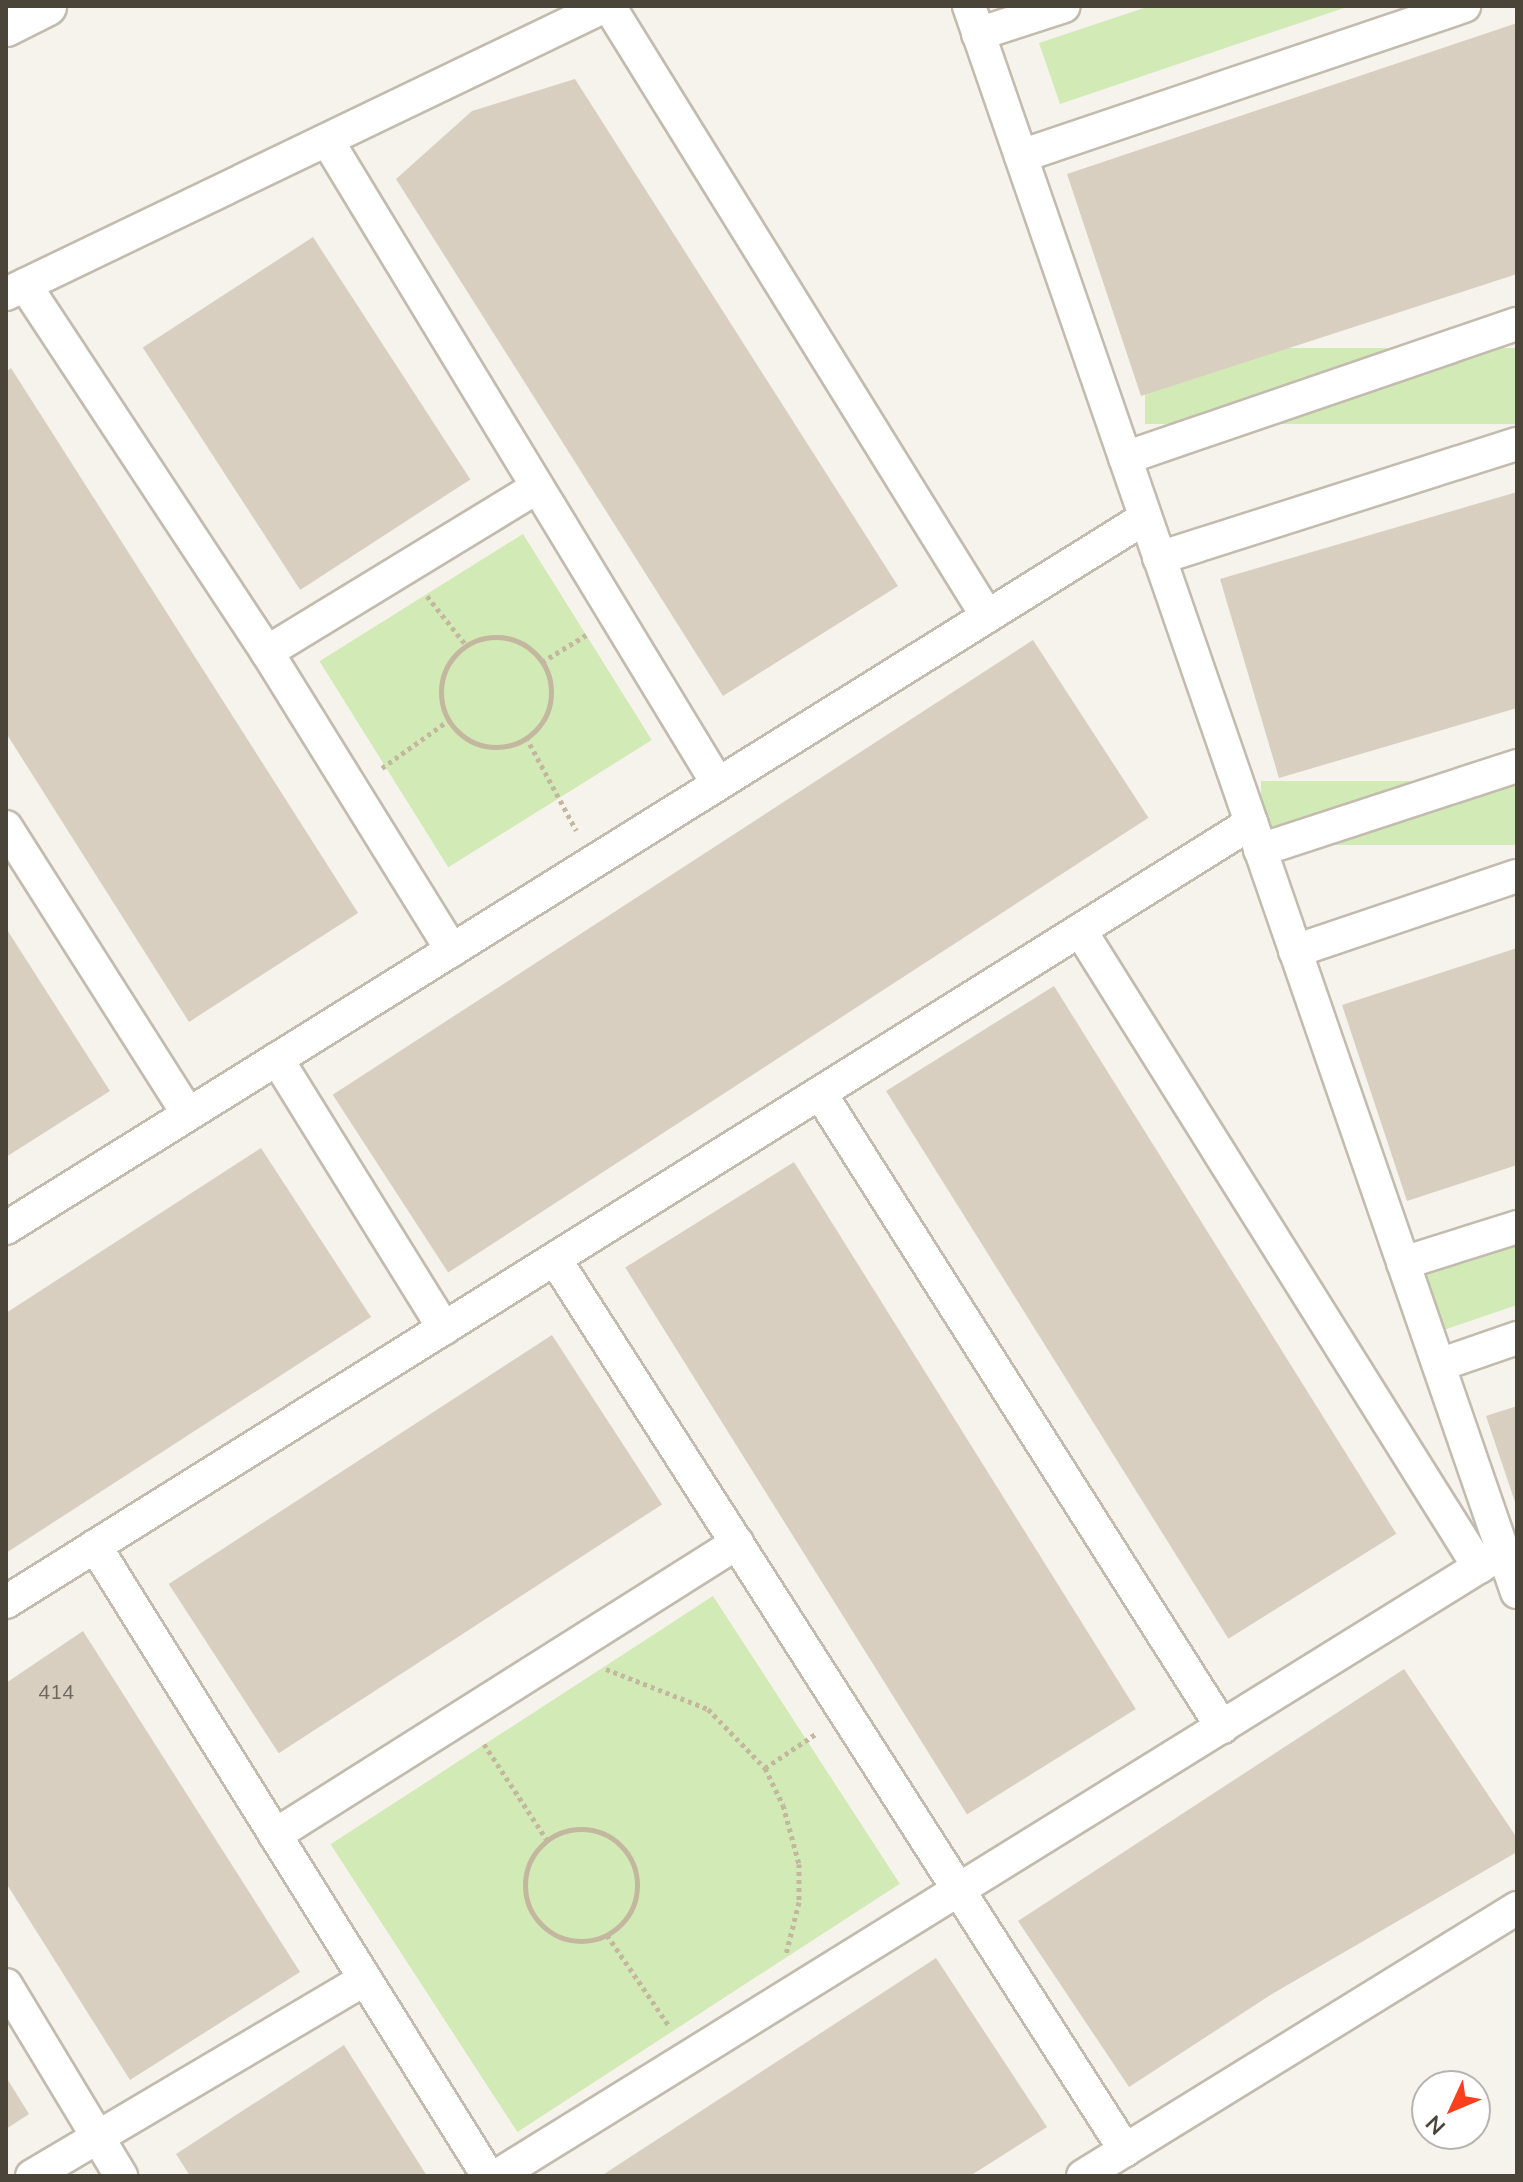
<!DOCTYPE html>
<style>
body{margin:0}
#map{position:relative;width:1523px;height:2182px;overflow:hidden;background:#f6f3ec;font-family:Mulish,sans-serif}
div>[style]{position:absolute}
.green>*{inset:0;background:#d2eab5;transform-origin:0 0}
.building>*{inset:0;background:#d8cfc1;transform-origin:0 0}
.path>*{height:5px;margin-top:-2.5px;transform-origin:0;background:repeating-linear-gradient(90deg,#c4b79f 0 4px,transparent 0 8px)}
.path>.ring{margin:-2.5px;padding:0;box-sizing:content-box;background:none;border:5px solid #c4b79f;border-radius:50%}
.roads{filter:drop-shadow(2px 0 #c2bbae) drop-shadow(-2px 0 #c2bbae) drop-shadow(0 2px #c2bbae) drop-shadow(0 -2px #c2bbae)}
.minor>*{height:32px;margin:-16px;padding:0 16px;transform-origin:16px;border-radius:16px;background:#fff}
.tertiary>*{height:40px;margin:-20px;padding:0 20px;transform-origin:20px;border-radius:20px;background:#fff}
span{translate:-50% -50%;white-space:nowrap;text-align:center;line-height:1.15;-webkit-text-stroke:7px #fff;paint-order:stroke}
.number-label{font-size:20px;color:#6e675b}
.number-label span{-webkit-text-stroke-width:0}
.frame{position:absolute;inset:0;border:8px solid #4b4439;pointer-events:none}
.north{position:absolute;left:1411px;top:2070px;width:80px;height:80px;box-sizing:border-box;background:#fff;border:2px solid #b7b4b0;border-radius:50%;rotate:226deg;font-size:22px;font-weight:700;line-height:32px;text-align:center;color:#4b4439}
.north::after{content:'';display:block;margin:auto;width:28px;height:36px;background:#fc3f1d;clip-path:polygon(50% 0,100% 100%,50% 72%,0 100%)}
</style>
<div id="map">
<div class="green">
<div style="clip-path:polygon(1150px 6px,1350px 6px,1060px 104px,1039px 43px)"></div>
<div style="left:1517px;top:348px;width:76px;height:372px;rotate:90deg"></div>
<div style="left:523px;top:534px;width:243px;height:240px;rotate:58deg"></div>
<div style="left:1517px;top:781px;width:64px;height:256px;rotate:90deg"></div>
<div style="clip-path:polygon(1517px 1237px,1517px 1305px,1432px 1334px,1411px 1273px)"></div>
<div style="left:713px;top:1596px;width:343px;height:456px;rotate:57deg"></div>
</div>
<div class="building">
<div style="clip-path:polygon(1517px 23px,1517px 274px,1141px 396px,1067px 174px)"></div>
<div style="clip-path:polygon(575px 79px,898px 586px,723px 696px,396px 179px,472px 111px)"></div>
<div style="left:313px;top:237px;width:289px;height:203px;rotate:57deg"></div>
<div style="clip-path:polygon(11px 368px,358px 913px,189px 1022px,6px 733px,6px 372px)"></div>
<div style="clip-path:polygon(1517px 492px,1517px 708px,1279px 778px,1220px 579px)"></div>
<div style="left:1033px;top:640px;width:212px;height:835px;rotate:57deg"></div>
<div style="clip-path:polygon(6px 928px,110px 1091px,6px 1157px)"></div>
<div style="clip-path:polygon(1517px 948px,1517px 1165px,1407px 1201px,1342px 1005px)"></div>
<div style="left:1054px;top:986px;width:646px;height:198px;rotate:58deg"></div>
<div style="clip-path:polygon(261px 1148px,371px 1317px,6px 1553px,6px 1313px)"></div>
<div style="left:794px;top:1162px;width:645px;height:199px;rotate:58deg"></div>
<div style="left:552px;top:1335px;width:202px;height:457px;rotate:57deg"></div>
<div style="clip-path:polygon(1517px 1406px,1517px 1505px,1516px 1505px,1486px 1416px)"></div>
<div style="clip-path:polygon(83px 1631px,300px 1972px,130px 2080px,6px 1883px,6px 1683px)"></div>
<div style="clip-path:polygon(1404px 1669px,1517px 1838px,1517px 1852px,1272px 1994px,1129px 2087px,1018px 1921px)"></div>
<div style="clip-path:polygon(936px 1958px,1047px 2127px,970px 2176px,601px 2176px)"></div>
<div style="clip-path:polygon(344px 2045px,427px 2176px,190px 2176px,176px 2154px)"></div>
<div style="clip-path:polygon(6px 2077px,29px 2114px,6px 2129px)"></div>
</div>
<div class="path">
<div style="left:427px;top:596px;width:63px;rotate:51.5deg"></div>
<div class="ring" style="left:441px;top:637px;width:105px;height:105px"></div>
<div style="left:542px;top:662px;width:52px;rotate:-31.5deg"></div>
<div style="left:526px;top:737px;width:106px;rotate:61.7deg"></div>
<div style="left:382px;top:768px;width:82px;rotate:-35.6deg"></div>
<div style="left:606px;top:1669px;width:110px;rotate:21.4deg"></div>
<div style="left:708px;top:1709px;width:82px;rotate:46deg"></div>
<div style="left:765px;top:1768px;width:41px;rotate:64.1deg"></div>
<div style="left:783px;top:1805px;width:61px;rotate:74.8deg"></div>
<div style="left:799px;top:1864px;width:38px;rotate:90deg"></div>
<div style="left:799px;top:1902px;width:54px;rotate:104deg"></div>
<div style="left:484px;top:1744px;width:115px;rotate:56.7deg"></div>
<div style="left:765px;top:1768px;width:63px;rotate:-33.9deg"></div>
<div class="ring" style="left:525px;top:1829px;width:107px;height:107px"></div>
<div style="left:607px;top:1935px;width:110px;rotate:55.7deg"></div>
</div>
<div class="roads">
<div class="minor">
<div style="left:609px;top:6px;width:718px;rotate:58.21deg"></div>
<div style="left:969px;top:6px;width:1678px;rotate:70.94deg"></div>
<div style="left:978px;top:34px;width:90px;rotate:-18deg"></div>
<div style="left:327px;top:140px;width:753px;rotate:58.74deg"></div>
<div style="left:1021px;top:156px;width:468px;rotate:-18.7deg"></div>
<div style="left:25px;top:285px;width:440px;rotate:56.6deg"></div>
<div style="left:267px;top:652px;width:351px;rotate:58.2deg"></div>
<div style="left:6px;top:294px;width:665px;rotate:-25.68deg"></div>
<div style="left:1125px;top:458px;width:414px;rotate:-18.9deg"></div>
<div style="left:1159px;top:558px;width:376px;rotate:-17.7deg"></div>
<div style="left:267px;top:652px;width:315px;rotate:-31.4deg"></div>
<div style="left:6px;top:827px;width:340px;rotate:57.6deg"></div>
<div style="left:1260px;top:850px;width:270px;rotate:-18.1deg"></div>
<div style="left:1080px;top:930px;width:752px;rotate:57.94deg"></div>
<div style="left:1295px;top:951px;width:234px;rotate:-18.7deg"></div>
<div style="left:277px;top:1059px;width:317px;rotate:58.2deg"></div>
<div style="left:820px;top:1093px;width:751px;rotate:57.62deg"></div>
<div style="left:6px;top:1228px;width:1342px;rotate:-31.94deg"></div>
<div style="left:555px;top:1259px;width:1058px;rotate:57.39deg"></div>
<div style="left:1403px;top:1263px;width:120px;rotate:-17.5deg"></div>
<div style="left:1439px;top:1365px;width:83px;rotate:-19.1deg"></div>
<div style="left:95px;top:1546px;width:743px;rotate:58.04deg"></div>
<div style="left:6px;top:1602px;width:1469px;rotate:-32.03deg"></div>
<div style="left:275px;top:1835px;width:547px;rotate:-32.29deg"></div>
<div style="left:6px;top:1985px;width:223px;rotate:58.9deg"></div>
<div style="left:32px;top:2176px;width:387px;rotate:-30.6deg"></div>
<div style="left:497px;top:2176px;width:1184px;rotate:-31.81deg"></div>
<div style="left:1083px;top:2176px;width:510px;rotate:-31.7deg"></div>
</div>
<div class="tertiary">
<div style="left:6px;top:26px;width:45px;rotate:-26.6deg"></div>
</div>
</div>
<div class="number-label">
<span style="left:56px;top:1691px">414</span>
</div>
<div class="frame"></div>
<div class="north">N</div>
</div>
